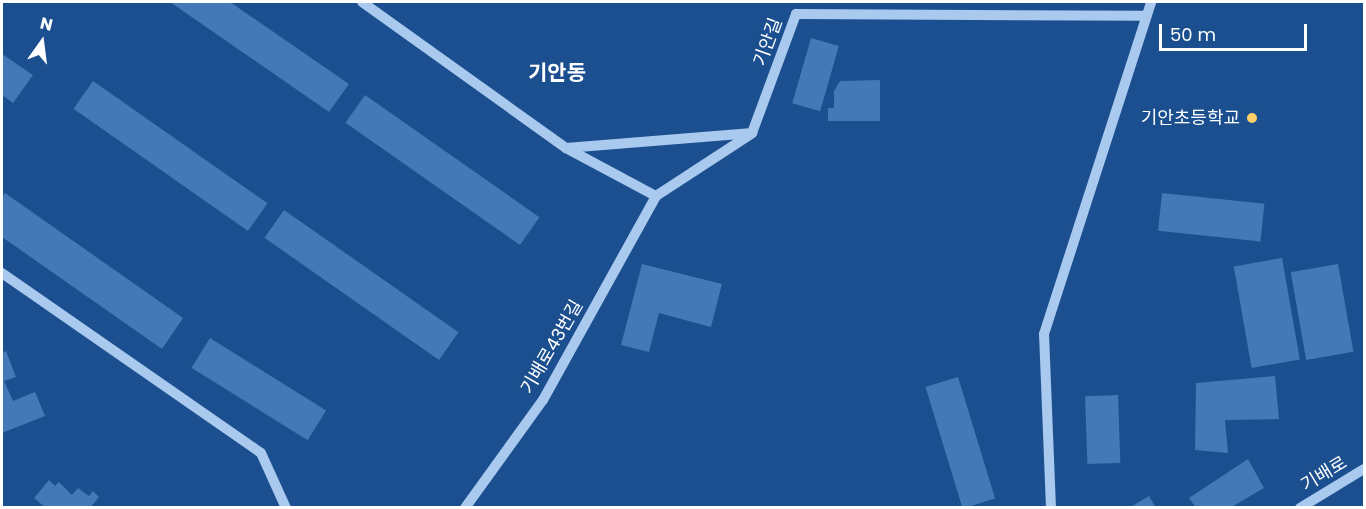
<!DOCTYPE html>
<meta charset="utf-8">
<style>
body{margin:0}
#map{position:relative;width:1366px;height:509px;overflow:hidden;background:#1b4f8f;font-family:Poppins,"Noto Sans KR",sans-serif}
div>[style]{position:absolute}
.building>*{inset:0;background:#4478b7;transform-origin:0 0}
.minor>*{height:10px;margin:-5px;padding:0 5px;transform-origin:5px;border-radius:5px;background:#a9c9ee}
.dots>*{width:16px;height:16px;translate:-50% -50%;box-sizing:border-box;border:3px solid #1b4f8f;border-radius:50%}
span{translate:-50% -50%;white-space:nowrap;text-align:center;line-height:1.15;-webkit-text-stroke:5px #1b4f8f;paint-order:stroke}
.street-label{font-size:18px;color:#fff}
.poi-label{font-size:18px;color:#fff}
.right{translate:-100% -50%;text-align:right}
.quarter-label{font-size:21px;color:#fff;font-weight:700}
.frame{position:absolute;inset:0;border:3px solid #fff;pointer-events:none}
.north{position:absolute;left:12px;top:12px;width:60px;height:60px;-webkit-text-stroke:4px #1b4f8f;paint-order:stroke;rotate:14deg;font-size:16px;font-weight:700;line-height:24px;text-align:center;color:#fff}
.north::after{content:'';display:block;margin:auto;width:21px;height:27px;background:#fff;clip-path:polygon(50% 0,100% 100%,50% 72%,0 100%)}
.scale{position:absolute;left:1159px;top:24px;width:148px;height:27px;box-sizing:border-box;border:3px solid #fff;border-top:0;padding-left:8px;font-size:18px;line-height:21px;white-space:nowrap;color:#fff;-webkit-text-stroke:4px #1b4f8f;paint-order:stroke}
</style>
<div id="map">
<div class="building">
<div style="clip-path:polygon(170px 2px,230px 2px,349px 84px,329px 112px)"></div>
<div style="left:811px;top:38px;width:29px;height:68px;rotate:16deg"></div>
<div style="clip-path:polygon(2px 54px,33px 75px,13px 103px,2px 95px)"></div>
<div style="clip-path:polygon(880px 80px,880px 121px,828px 121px,828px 108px,834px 108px,834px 91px,840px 81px)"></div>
<div style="left:93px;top:81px;width:213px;height:34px;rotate:35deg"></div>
<div style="left:365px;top:95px;width:213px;height:34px;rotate:35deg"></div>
<div style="clip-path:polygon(5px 193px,183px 318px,162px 349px,2px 237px,2px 198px)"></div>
<div style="left:1162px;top:193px;width:103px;height:38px;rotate:6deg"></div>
<div style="left:284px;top:210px;width:213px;height:34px;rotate:35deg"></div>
<div style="left:1282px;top:258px;width:103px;height:49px;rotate:80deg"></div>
<div style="clip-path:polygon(642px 264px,722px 284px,711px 327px,659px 313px,649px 352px,621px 345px)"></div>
<div style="left:1338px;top:264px;width:89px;height:48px;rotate:80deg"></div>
<div style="left:210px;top:338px;width:137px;height:35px;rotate:32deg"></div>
<div style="clip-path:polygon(6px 351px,16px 377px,4px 381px,13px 401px,35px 392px,45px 416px,2px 433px,2px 353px)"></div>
<div style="clip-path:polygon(1275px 376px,1279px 419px,1225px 420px,1228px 453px,1195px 450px,1196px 383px)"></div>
<div style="left:958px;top:377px;width:127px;height:34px;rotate:73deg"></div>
<div style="left:1118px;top:395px;width:68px;height:33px;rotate:88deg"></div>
<div style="clip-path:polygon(1248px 459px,1264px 488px,1230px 508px,1196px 508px,1189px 498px)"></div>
<div style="clip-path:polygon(49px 480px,55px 486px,59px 482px,72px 495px,78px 488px,89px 496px,93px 491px,99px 497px,90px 508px,46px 508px,34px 498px)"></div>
<div style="clip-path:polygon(1149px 496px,1156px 508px,1129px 508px)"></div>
</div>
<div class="minor">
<div style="left:362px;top:2px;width:251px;rotate:35.6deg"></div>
<div style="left:566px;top:148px;width:102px;rotate:28.1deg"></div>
<div style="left:566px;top:148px;width:187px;rotate:-4.6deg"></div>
<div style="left:752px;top:133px;width:127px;rotate:-69.7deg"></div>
<div style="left:796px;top:14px;width:350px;rotate:0.3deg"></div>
<div style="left:2px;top:273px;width:315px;rotate:34.8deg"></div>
<div style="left:261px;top:453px;width:60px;rotate:65.6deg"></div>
<div style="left:465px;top:508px;width:133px;rotate:-54.2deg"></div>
<div style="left:543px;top:400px;width:233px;rotate:-61deg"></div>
<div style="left:656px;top:196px;width:113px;rotate:-33.1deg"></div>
<div style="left:1051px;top:508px;width:174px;rotate:-92.3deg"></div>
<div style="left:1044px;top:334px;width:349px;rotate:-72.1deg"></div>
<div style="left:1300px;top:508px;width:75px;rotate:-31.4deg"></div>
</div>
<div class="dots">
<div style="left:1252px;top:118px;background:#ffd166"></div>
</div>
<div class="street-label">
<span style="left:768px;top:42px;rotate:-70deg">기안길</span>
<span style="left:552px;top:347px;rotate:-60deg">기배로43번길</span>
<span style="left:1324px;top:474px;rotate:-31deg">기배로</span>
</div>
<div class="poi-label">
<span class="right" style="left:1240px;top:118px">기안초등학교</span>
</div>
<div class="quarter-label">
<span style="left:557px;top:73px">기안동</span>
</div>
<div class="frame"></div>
<div class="north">N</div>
<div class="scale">50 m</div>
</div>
